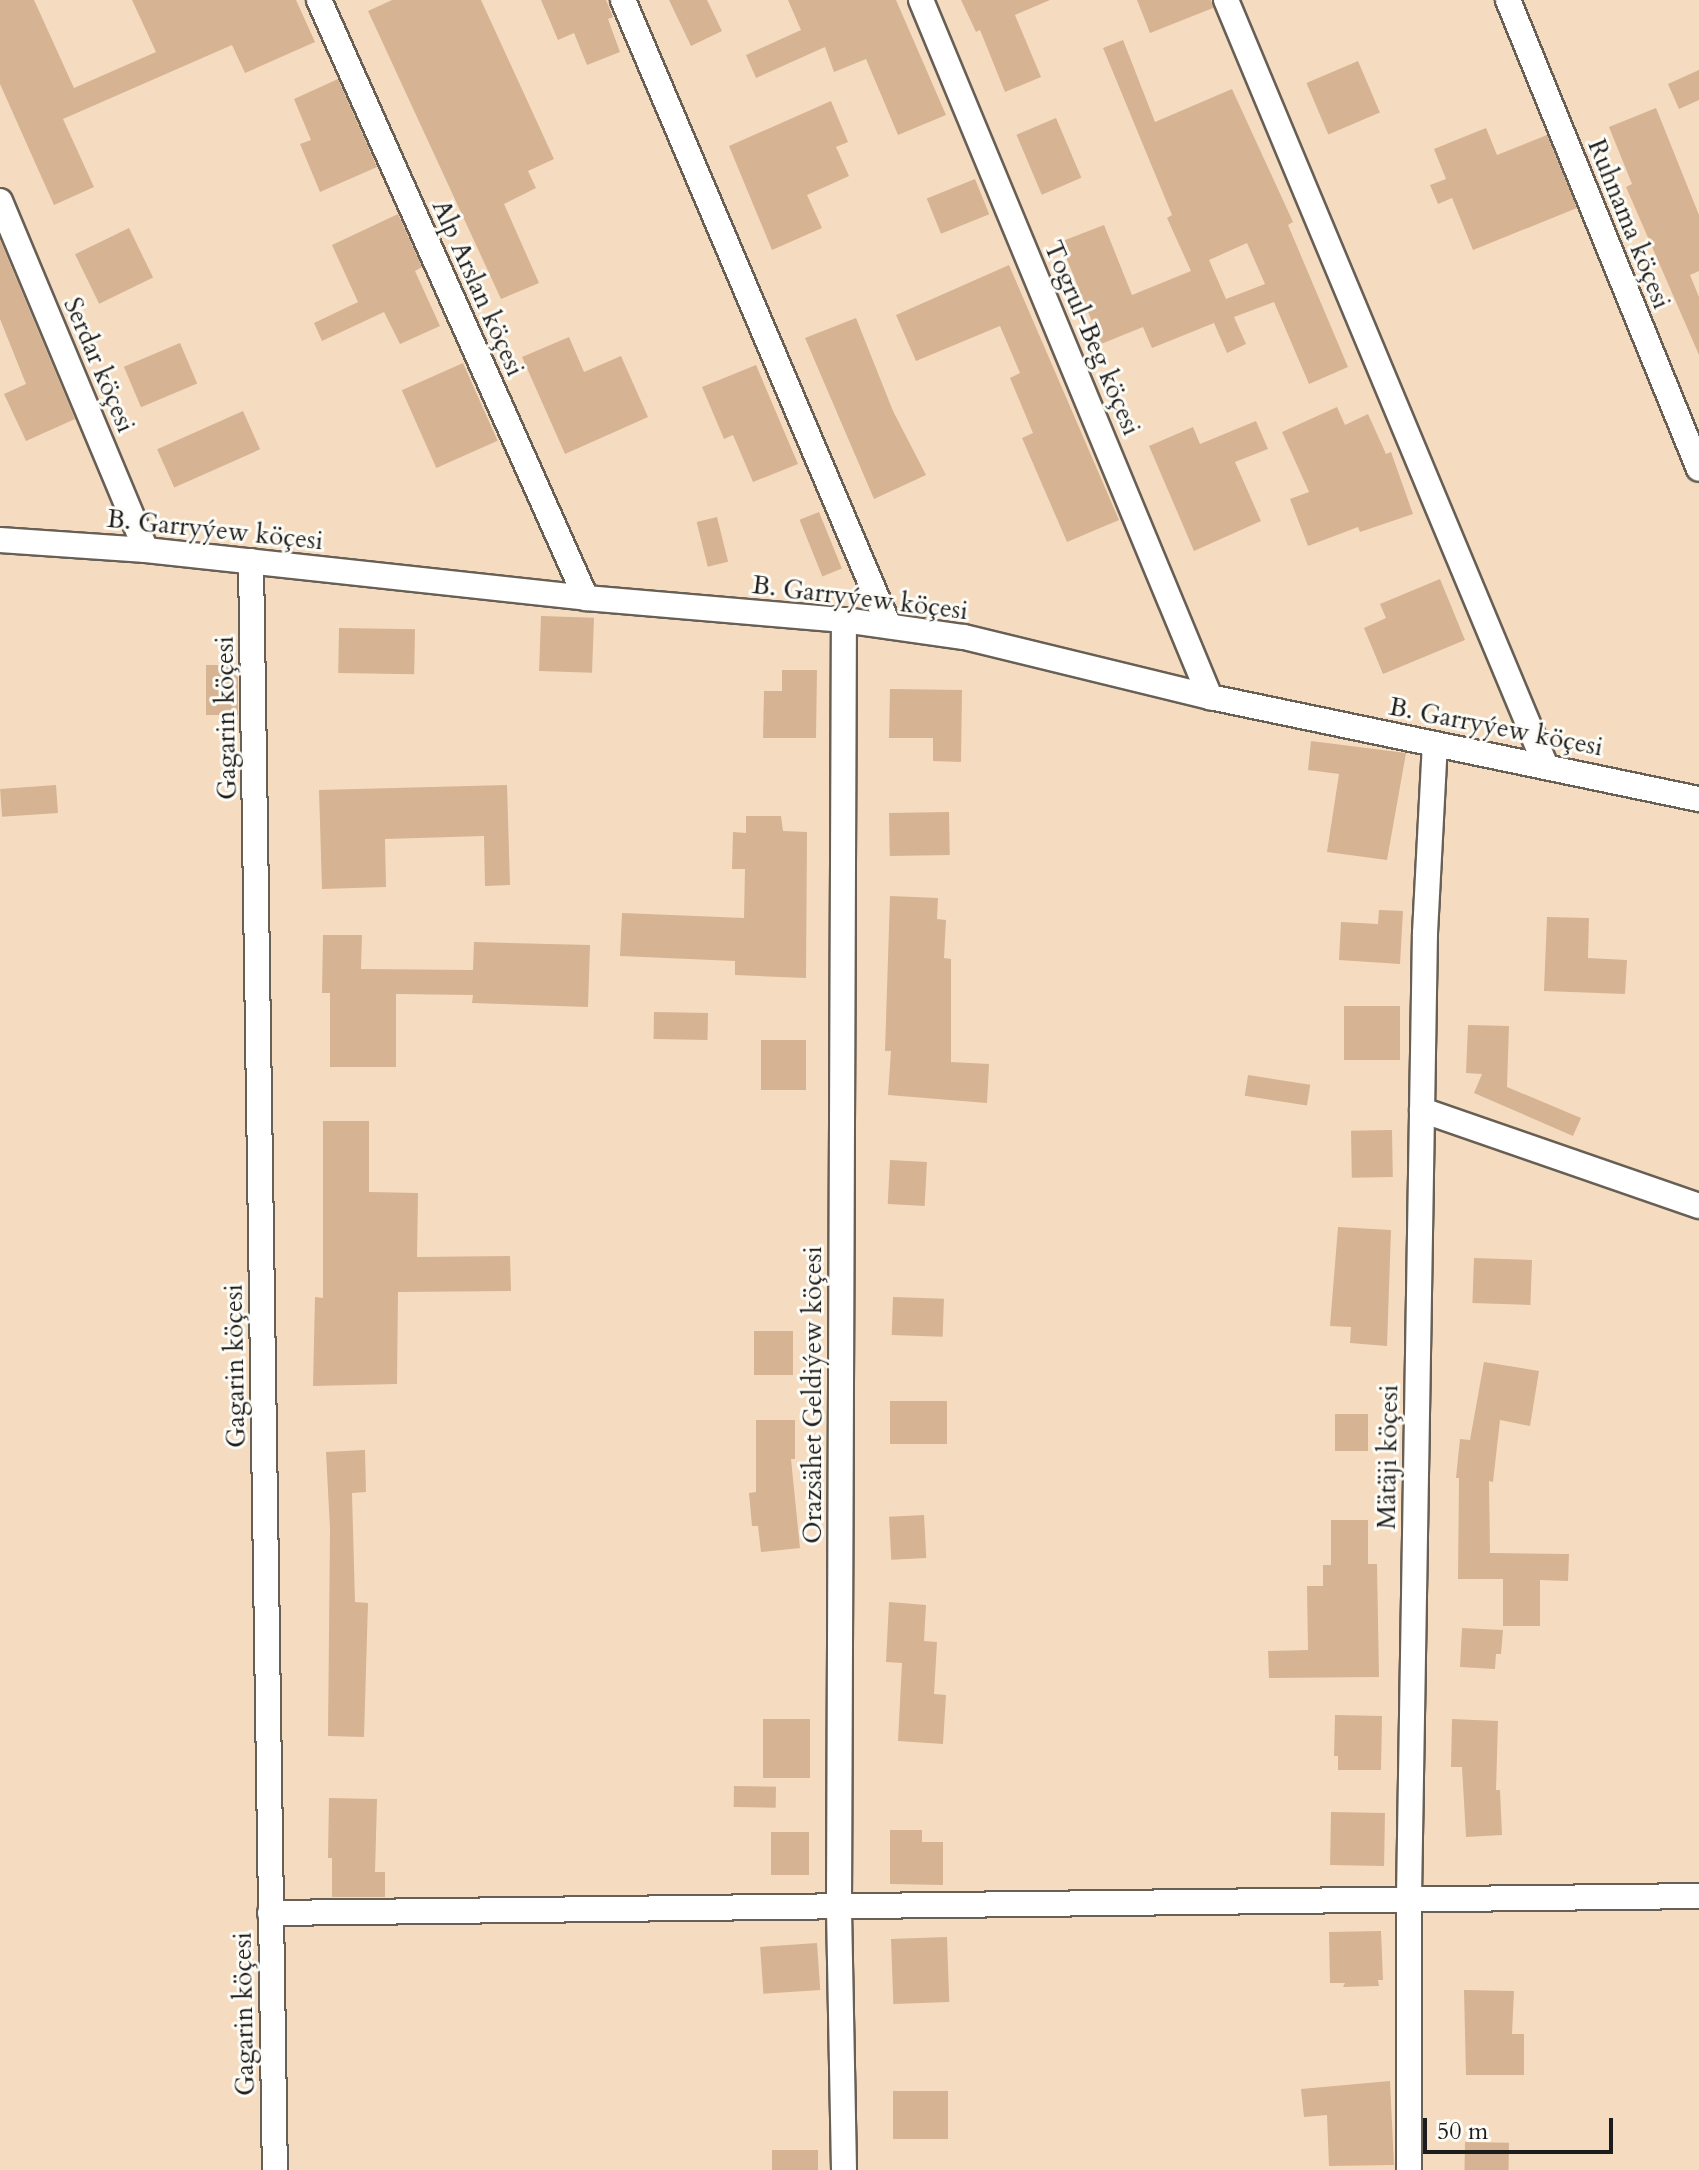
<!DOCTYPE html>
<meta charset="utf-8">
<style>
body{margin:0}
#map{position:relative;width:1699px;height:2170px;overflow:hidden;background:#f5dcc0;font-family:Cardo,serif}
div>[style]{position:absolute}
.building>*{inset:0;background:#d6b392;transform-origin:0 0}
.roads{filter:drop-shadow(2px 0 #685f55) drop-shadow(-2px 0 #685f55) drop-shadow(0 2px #685f55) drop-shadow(0 -2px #685f55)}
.street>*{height:24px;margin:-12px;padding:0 12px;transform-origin:12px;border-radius:12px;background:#fff}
span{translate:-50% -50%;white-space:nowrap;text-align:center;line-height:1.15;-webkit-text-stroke:6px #fdfcf7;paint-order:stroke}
.street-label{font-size:26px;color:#1c1c1c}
.scale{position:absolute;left:1423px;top:2118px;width:190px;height:36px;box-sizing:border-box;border:4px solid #1c1c1c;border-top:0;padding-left:10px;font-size:24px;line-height:28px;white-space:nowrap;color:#1c1c1c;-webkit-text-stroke:6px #fdfcf7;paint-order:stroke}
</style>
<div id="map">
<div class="building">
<div style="clip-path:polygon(0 0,34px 0,74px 88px,156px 52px,132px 0,296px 0,315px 42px,245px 73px,232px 45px,63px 119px,94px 187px,54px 205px,0 84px)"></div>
<div style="clip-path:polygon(392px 0,481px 0,554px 159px,528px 171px,536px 188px,504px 204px,539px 283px,501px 299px,368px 11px)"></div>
<div style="clip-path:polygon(541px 0,606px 0,613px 17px,608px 19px,620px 52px,587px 65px,574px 33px,558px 40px)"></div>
<div style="clip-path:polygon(669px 0,707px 0,722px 31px,691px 46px)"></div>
<div style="clip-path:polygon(788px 0,896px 0,946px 115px,898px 135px,866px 59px,834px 72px,825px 47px,756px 78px,746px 55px,801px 30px)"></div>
<div style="clip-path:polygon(961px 0,1050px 0,1015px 15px,1041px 77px,1005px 92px,980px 30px,976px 32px)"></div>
<div style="clip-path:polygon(1137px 0,1211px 0,1213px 8px,1150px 33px)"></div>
<div style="clip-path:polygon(evenodd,1123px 40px,1155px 122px,1232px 89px,1293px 222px,1288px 225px,1348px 367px,1309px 384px,1274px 302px,1234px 317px,1246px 344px,1227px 353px,1214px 323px,1152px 348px,1143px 327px,1101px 344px,1060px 242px,1104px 225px,1132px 295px,1191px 271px,1167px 218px,1172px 215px,1103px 48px,1123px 40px,1247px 243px,1265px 284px,1226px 299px,1209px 260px,1247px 243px)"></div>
<div style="left:1358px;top:61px;width:56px;height:56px;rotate:67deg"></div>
<div style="clip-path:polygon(1699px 70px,1699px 100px,1679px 109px,1668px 84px)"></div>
<div style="clip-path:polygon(338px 79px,377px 167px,320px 192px,300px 144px,311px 140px,294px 99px)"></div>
<div style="clip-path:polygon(831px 101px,848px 142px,836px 147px,849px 176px,807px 195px,822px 228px,772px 250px,729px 146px)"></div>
<div style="clip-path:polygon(1656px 108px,1699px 215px,1699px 271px,1690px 275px,1699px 297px,1699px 355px,1626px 187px,1632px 184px,1609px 127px)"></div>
<div style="left:1056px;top:118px;width:65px;height:43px;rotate:67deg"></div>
<div style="clip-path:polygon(1486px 128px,1497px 155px,1547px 135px,1577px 208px,1473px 250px,1452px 198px,1438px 204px,1430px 185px,1446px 179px,1434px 149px)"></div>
<div style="left:975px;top:179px;width:38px;height:52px;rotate:68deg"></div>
<div style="clip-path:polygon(398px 214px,422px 267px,415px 271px,440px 326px,400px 344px,384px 312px,322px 341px,314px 323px,358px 302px,332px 245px)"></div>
<div style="left:129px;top:228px;width:55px;height:60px;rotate:64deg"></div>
<div style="clip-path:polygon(0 240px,75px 419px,26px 441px,4px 394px,26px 384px,0 319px)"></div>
<div style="clip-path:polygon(1009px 265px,1119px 520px,1067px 542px,1022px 438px,1033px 433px,1010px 378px,1020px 373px,1000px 326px,916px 361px,896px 315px)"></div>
<div style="clip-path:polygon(856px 318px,893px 411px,926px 475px,874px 499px,805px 338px)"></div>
<div style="clip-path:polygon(569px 337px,584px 372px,621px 356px,648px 417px,565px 454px,522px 357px)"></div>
<div style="left:180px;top:343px;width:44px;height:61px;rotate:67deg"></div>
<div style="left:463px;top:363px;width:85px;height:67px;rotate:66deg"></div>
<div style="clip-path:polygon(756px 365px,798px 464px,753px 482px,733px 435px,724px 439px,702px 387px)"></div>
<div style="clip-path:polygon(1337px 407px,1345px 425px,1368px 414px,1386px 454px,1391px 452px,1413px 514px,1360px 532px,1358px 527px,1308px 546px,1290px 499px,1309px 492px,1282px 432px)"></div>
<div style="left:243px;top:411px;width:42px;height:94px;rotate:66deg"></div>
<div style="clip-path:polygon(1256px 421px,1268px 449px,1235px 462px,1261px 521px,1194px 551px,1149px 446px,1193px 427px,1200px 444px)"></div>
<div style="left:819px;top:512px;width:61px;height:21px;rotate:68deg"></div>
<div style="left:717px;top:517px;width:46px;height:21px;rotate:76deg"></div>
<div style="clip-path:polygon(1440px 579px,1465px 640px,1383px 674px,1364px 628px,1386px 618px,1380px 604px)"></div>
<div style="left:541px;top:616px;width:53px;height:55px;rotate:2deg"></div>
<div style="left:339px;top:628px;width:76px;height:45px;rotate:1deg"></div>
<div style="left:238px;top:665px;width:50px;height:32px;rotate:90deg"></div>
<div style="clip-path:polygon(782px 670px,817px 670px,816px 738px,763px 738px,764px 691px,782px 691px)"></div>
<div style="clip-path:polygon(890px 689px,962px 690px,961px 762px,933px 761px,933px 738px,889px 738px)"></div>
<div style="clip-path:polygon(1311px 741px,1406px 753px,1387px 860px,1327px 852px,1339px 774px,1308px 770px)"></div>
<div style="left:56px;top:785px;width:28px;height:56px;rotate:86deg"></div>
<div style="clip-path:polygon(507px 785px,510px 885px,485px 886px,484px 836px,385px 839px,386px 887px,322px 889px,319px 790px)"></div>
<div style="left:949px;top:812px;width:43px;height:60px;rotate:89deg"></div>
<div style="clip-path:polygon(746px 816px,781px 816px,783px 831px,807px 832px,806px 978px,735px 975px,735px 961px,620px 956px,622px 913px,744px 918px,745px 869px,732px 869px,733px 832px,746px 833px)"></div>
<div style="clip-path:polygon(890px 896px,938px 898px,937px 919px,946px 920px,944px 958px,951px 959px,951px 1062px,989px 1064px,987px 1103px,888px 1095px,891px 1051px,885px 1051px)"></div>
<div style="clip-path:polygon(1379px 910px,1403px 911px,1400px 964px,1339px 960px,1341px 922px,1378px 924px)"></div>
<div style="clip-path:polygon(1547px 917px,1589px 918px,1588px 958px,1627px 960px,1625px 994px,1544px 991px)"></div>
<div style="clip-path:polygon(323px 935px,362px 935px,361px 969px,473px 970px,474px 942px,590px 945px,588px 1007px,472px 1003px,473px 995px,396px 994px,396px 1067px,330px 1067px,330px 993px,322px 993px)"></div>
<div style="left:1344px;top:1006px;width:56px;height:54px"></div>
<div style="left:654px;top:1012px;width:54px;height:27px;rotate:1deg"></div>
<div style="clip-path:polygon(1468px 1025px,1509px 1026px,1507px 1087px,1581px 1118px,1573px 1136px,1474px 1093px,1482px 1074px,1466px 1073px)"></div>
<div style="left:761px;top:1040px;width:45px;height:50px"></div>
<div style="left:1248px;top:1075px;width:63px;height:21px;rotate:9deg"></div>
<div style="clip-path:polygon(323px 1121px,369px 1121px,369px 1192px,418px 1193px,417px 1257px,510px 1256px,511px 1291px,398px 1292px,397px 1384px,313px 1386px,315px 1297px,323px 1298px)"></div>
<div style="left:1392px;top:1130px;width:47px;height:41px;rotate:89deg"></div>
<div style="left:890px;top:1160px;width:37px;height:44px;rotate:3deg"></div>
<div style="clip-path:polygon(1338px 1227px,1391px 1230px,1387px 1346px,1350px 1343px,1351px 1327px,1330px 1326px)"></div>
<div style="left:1474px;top:1258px;width:58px;height:45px;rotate:2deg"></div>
<div style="left:893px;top:1297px;width:51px;height:38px;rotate:2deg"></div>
<div style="left:754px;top:1331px;width:39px;height:44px"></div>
<div style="clip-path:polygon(1484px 1362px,1539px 1371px,1530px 1426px,1500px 1420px,1493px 1482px,1489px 1481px,1490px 1553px,1569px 1554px,1568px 1581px,1540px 1580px,1540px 1626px,1503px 1626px,1503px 1579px,1458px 1579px,1459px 1478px,1456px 1478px,1460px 1439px,1470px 1440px)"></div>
<div style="left:890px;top:1401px;width:57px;height:43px"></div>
<div style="left:1335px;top:1414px;width:33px;height:37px"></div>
<div style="clip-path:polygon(756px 1420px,795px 1420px,795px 1459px,791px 1459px,800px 1548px,761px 1552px,758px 1526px,752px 1526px,749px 1493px,756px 1492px)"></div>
<div style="clip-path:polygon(365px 1450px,366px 1492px,352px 1493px,355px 1602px,368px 1603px,364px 1737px,328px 1736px,330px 1529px,326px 1452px)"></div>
<div style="left:924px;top:1515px;width:43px;height:35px;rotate:87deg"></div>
<div style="clip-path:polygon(1331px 1520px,1368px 1520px,1368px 1564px,1377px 1564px,1379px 1677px,1269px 1678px,1268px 1651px,1308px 1650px,1307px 1586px,1323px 1586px,1323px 1565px,1331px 1565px)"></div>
<div style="clip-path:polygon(889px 1602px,926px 1605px,924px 1641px,937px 1642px,934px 1694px,946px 1695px,943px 1744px,898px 1741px,902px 1663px,886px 1662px)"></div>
<div style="clip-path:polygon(1462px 1628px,1503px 1630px,1501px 1654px,1496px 1654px,1495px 1669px,1460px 1667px)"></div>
<div style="clip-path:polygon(1335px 1715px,1382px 1716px,1381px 1770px,1338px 1770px,1338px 1756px,1334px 1756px)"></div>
<div style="left:763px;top:1719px;width:47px;height:59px"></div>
<div style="clip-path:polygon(1452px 1719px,1498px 1721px,1496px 1790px,1500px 1790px,1502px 1835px,1466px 1837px,1462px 1767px,1451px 1767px)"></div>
<div style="left:734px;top:1786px;width:42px;height:21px;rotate:1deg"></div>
<div style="clip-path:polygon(329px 1798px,377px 1799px,375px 1872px,385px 1872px,385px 1897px,332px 1897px,332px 1858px,328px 1858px)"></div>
<div style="left:1331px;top:1812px;width:54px;height:53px;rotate:1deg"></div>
<div style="clip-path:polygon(890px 1830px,922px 1830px,922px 1842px,943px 1842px,943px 1885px,890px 1884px)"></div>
<div style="left:771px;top:1832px;width:38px;height:43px"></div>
<div style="clip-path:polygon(1381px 1931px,1383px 1980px,1378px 1980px,1379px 1986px,1343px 1987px,1345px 1983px,1330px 1983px,1329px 1932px)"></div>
<div style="left:947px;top:1937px;width:65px;height:56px;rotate:88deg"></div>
<div style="left:817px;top:1943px;width:47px;height:57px;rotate:86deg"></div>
<div style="clip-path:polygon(1464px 1990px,1514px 1991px,1512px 2034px,1524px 2034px,1524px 2075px,1466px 2075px)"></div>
<div style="clip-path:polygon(1390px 2081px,1394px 2165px,1329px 2166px,1327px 2115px,1304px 2117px,1301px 2089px)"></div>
<div style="left:948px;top:2091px;width:48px;height:55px;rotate:90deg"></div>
<div style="left:1465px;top:2142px;width:44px;height:28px;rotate:1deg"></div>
<div style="left:772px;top:2150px;width:46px;height:20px"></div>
</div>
<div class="roads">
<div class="street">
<div style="left:319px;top:0;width:655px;rotate:65.94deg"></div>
<div style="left:623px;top:0;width:680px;rotate:66.98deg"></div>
<div style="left:921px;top:0;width:755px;rotate:67.48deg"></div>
<div style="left:1226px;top:0;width:828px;rotate:67.34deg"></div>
<div style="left:1508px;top:0;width:506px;rotate:67.84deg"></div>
<div style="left:0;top:201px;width:378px;rotate:67.3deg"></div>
<div style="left:0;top:540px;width:146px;rotate:3.9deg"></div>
<div style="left:146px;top:550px;width:443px;rotate:6.2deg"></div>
<div style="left:586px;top:598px;width:259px;rotate:4.9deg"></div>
<div style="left:844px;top:620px;width:121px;rotate:8.1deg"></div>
<div style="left:964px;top:637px;width:253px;rotate:13.7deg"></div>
<div style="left:1210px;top:697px;width:500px;rotate:11.8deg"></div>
<div style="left:251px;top:561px;width:1609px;rotate:89.15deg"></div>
<div style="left:1422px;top:1110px;width:293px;rotate:19.1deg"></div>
<div style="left:270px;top:1913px;width:1429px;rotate:-0.68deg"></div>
<div style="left:844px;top:2170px;width:265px;rotate:-91.1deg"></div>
<div style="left:839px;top:1905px;width:1285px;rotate:-89.78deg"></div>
<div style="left:1409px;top:2170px;width:273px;rotate:-90deg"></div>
<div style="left:1409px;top:1897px;width:964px;rotate:-89.05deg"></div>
<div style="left:1425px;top:933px;width:189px;rotate:-87deg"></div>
</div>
</div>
<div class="street-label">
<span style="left:1629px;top:224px;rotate:68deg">Ruhnama köçesi</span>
<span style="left:478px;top:288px;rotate:66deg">Alp Arslan köçesi</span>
<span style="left:1092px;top:338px;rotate:67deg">Togrul-Beg köçesi</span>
<span style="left:99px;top:365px;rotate:67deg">Serdar köçesi</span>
<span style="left:215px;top:530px;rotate:6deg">B. Garryýew köçesi</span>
<span style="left:860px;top:598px;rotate:7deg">B. Garryýew köçesi</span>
<span style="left:226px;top:718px;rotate:-91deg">Gagarin köçesi</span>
<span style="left:1496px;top:727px;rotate:11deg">B. Garryýew köçesi</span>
<span style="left:235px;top:1366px;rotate:-91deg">Gagarin köçesi</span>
<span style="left:813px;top:1395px;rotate:-90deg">Orazsähet Geldiýew köçesi</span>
<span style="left:1388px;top:1457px;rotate:-89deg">Mätäji köçesi</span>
<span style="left:244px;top:2014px;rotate:-91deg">Gagarin köçesi</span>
</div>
<div class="scale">50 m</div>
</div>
